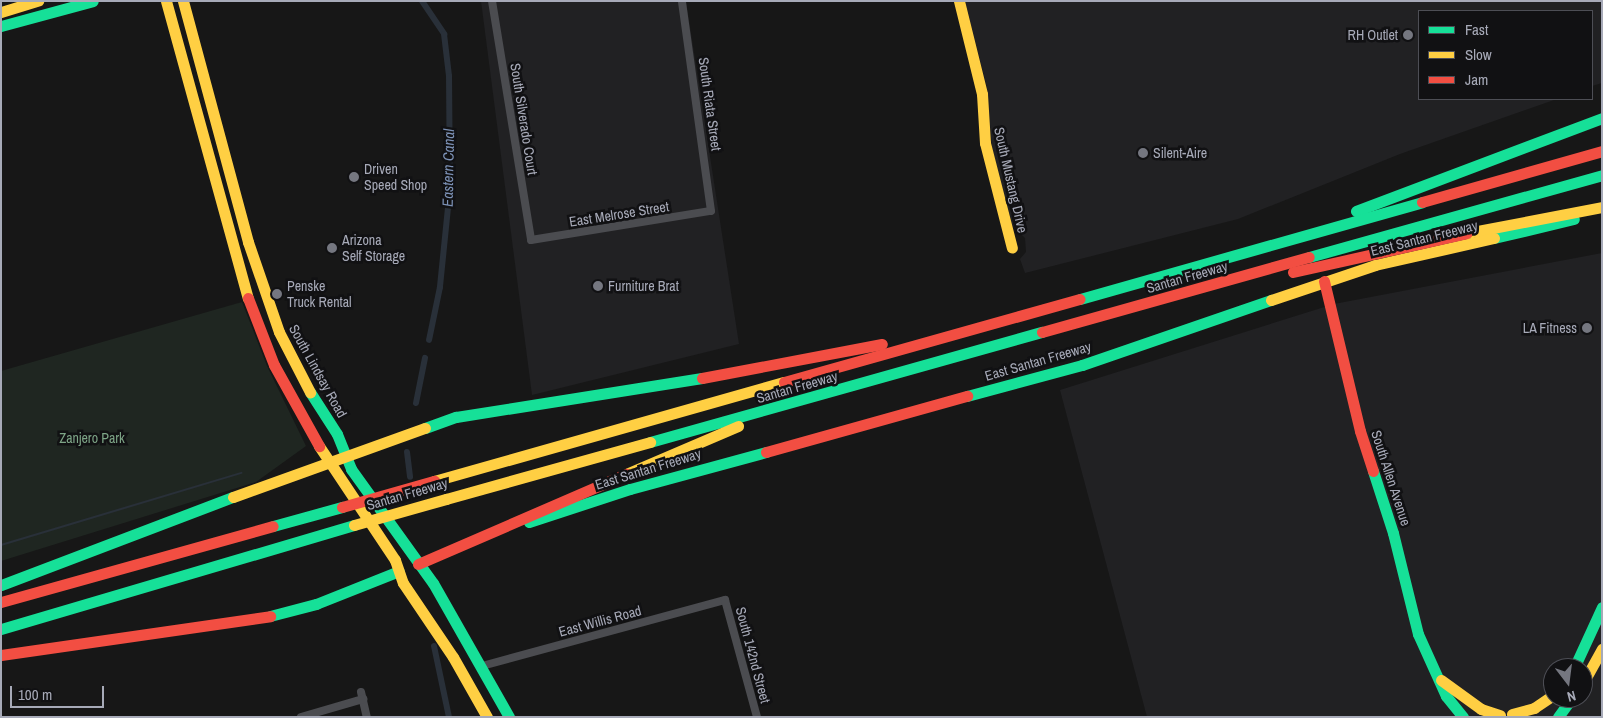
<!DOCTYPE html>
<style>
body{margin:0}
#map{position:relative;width:1603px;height:718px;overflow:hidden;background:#171717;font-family:"Archivo Narrow",sans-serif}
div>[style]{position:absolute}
.built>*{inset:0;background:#212123}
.green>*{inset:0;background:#1f2621}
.stream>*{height:2px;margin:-1px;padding:0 1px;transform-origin:1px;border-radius:1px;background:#293039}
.canal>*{height:6px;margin:-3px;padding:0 3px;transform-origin:3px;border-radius:3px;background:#293039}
.street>*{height:8px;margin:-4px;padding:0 4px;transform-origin:4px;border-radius:4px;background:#4b4c50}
.fast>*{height:11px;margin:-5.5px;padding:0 5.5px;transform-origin:5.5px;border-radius:5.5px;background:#16e098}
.slow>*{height:11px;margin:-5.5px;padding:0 5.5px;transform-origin:5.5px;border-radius:5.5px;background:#ffcf43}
.jam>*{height:11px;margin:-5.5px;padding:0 5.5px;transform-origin:5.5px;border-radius:5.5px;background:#f24e42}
.slow-bridge>*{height:11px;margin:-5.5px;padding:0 5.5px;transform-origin:5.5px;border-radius:5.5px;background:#ffcf43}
.jam-bridge>*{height:11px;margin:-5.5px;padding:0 5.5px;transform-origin:5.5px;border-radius:5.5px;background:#f24e42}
.dots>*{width:14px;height:14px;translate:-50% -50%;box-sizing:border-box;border:2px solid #111113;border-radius:50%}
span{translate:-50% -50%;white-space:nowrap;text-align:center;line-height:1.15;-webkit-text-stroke:5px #111113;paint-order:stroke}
.poi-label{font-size:14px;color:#a7aab8}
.right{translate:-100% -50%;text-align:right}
.left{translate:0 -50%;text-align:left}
.street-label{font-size:14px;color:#a7aab8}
.park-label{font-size:14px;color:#7da486}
.water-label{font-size:15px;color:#7c91b5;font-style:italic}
.frame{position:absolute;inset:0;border:2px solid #a7aab8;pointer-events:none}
.legend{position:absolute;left:1418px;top:10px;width:175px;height:90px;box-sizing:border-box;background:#111113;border:1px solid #4d4e55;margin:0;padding:6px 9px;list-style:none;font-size:15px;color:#a7aab8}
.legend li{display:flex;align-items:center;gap:10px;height:25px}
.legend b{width:25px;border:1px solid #4d4e55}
.north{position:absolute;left:1543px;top:658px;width:50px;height:50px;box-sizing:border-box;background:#111113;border:1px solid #4d4e55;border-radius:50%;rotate:165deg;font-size:14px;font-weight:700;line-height:20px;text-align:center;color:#a7aab8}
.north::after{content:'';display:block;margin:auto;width:18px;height:22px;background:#757780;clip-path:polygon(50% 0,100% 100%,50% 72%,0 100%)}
.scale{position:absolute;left:10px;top:686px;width:94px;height:22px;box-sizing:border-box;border:2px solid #a7aab8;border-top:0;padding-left:6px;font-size:15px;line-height:18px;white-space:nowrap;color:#a7aab8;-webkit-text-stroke:4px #111113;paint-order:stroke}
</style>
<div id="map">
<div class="built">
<div style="clip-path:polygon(481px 1px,686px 1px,739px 344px,532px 395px)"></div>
<div style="clip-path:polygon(965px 1px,1602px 1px,1602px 83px,1592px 86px,1592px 11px,1419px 11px,1419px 99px,1557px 99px,1400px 154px,1238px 219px,1025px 273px,1020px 259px,1026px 252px,1025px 238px,1012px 225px,992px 149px,987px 88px)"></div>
<div style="clip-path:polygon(evenodd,1602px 253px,1602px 717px,1147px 717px,1060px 390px,1334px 304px,1602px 253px,1553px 668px,1583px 668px,1583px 698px,1553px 698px,1553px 668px)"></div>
</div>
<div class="green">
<div style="clip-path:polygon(242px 302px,267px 366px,306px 446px,256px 482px,1px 561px,1px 371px)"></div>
</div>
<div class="stream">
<div style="left:1px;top:545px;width:251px;rotate:-16.7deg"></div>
</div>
<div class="canal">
<div style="left:422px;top:1px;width:40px;rotate:56deg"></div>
<div style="left:444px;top:34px;width:42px;rotate:83.2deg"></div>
<div style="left:449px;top:76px;width:112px;rotate:89.5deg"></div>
<div style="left:450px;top:188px;width:100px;rotate:95.8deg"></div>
<div style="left:440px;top:287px;width:54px;rotate:101.7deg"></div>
<div style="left:416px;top:403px;width:46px;rotate:-78.7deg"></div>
<div style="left:407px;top:452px;width:25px;rotate:83deg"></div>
<div style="left:434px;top:646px;width:73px;rotate:78.1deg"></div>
</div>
<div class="street">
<div style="left:492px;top:1px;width:242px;rotate:80.7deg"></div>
<div style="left:531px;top:240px;width:182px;rotate:-9.2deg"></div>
<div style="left:711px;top:211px;width:212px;rotate:-97.9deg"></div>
<div style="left:482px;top:666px;width:252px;rotate:-15.2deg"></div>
<div style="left:725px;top:600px;width:121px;rotate:74.7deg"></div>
<div style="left:361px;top:692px;width:26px;rotate:77deg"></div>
<div style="left:301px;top:717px;width:65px;rotate:-16.2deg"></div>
</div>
<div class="fast">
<div style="left:1px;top:26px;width:95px;rotate:-15.2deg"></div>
<div style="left:1356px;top:211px;width:263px;rotate:-20.7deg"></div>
<div style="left:1494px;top:238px;width:82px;rotate:-13.4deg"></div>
<div style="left:1309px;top:257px;width:304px;rotate:-15.6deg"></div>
<div style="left:1080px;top:299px;width:355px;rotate:-15.8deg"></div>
<div style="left:310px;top:392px;width:50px;rotate:57.3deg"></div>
<div style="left:337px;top:434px;width:38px;rotate:68deg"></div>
<div style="left:351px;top:469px;width:140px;rotate:54.3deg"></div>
<div style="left:433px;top:583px;width:154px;rotate:60.4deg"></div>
<div style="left:967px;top:396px;width:119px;rotate:-15.1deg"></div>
<div style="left:1082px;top:365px;width:200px;rotate:-19deg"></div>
<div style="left:425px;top:428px;width:33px;rotate:-20deg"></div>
<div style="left:456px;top:417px;width:249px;rotate:-9deg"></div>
<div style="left:650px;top:442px;width:407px;rotate:-15.7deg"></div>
<div style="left:1373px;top:471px;width:65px;rotate:72.1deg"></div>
<div style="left:1393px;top:533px;width:104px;rotate:76.1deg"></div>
<div style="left:1418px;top:634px;width:68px;rotate:65.7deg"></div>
<div style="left:1446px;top:696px;width:27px;rotate:51deg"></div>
<div style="left:529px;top:522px;width:106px;rotate:-18.1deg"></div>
<div style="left:630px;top:489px;width:141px;rotate:-15.2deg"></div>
<div style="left:273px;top:526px;width:72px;rotate:-15.4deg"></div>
<div style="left:1px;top:585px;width:248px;rotate:-20.8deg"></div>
<div style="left:270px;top:616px;width:48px;rotate:-14.6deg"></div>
<div style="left:316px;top:604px;width:89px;rotate:-21.7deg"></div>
<div style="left:1px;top:629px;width:368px;rotate:-16.4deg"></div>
<div style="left:1574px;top:668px;width:67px;rotate:-65.3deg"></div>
<div style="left:1558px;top:717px;width:24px;rotate:-54deg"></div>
</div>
<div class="slow">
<div style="left:166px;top:1px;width:308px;rotate:74.6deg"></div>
<div style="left:183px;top:1px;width:250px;rotate:74.9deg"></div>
<div style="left:248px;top:242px;width:95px;rotate:71deg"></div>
<div style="left:279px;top:332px;width:68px;rotate:62.7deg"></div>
<div style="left:959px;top:1px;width:96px;rotate:76.1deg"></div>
<div style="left:982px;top:94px;width:49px;rotate:86.5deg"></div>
<div style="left:985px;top:143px;width:108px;rotate:75.6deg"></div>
<div style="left:1px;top:12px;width:39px;rotate:-17deg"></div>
<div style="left:1467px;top:233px;width:137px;rotate:-10.9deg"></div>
<div style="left:1271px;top:300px;width:110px;rotate:-18.6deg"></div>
<div style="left:1375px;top:265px;width:122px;rotate:-12.8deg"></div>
<div style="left:319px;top:446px;width:137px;rotate:56.3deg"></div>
<div style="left:395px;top:560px;width:24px;rotate:71deg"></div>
<div style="left:403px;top:583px;width:89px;rotate:56deg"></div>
<div style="left:453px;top:657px;width:69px;rotate:60.5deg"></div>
<div style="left:626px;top:474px;width:122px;rotate:-23.2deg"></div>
<div style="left:434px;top:481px;width:364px;rotate:-15.8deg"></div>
<div style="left:233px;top:497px;width:204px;rotate:-19.8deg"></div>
<div style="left:446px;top:499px;width:212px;rotate:-15.6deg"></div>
<div style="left:1441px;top:680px;width:49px;rotate:35.9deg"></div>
<div style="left:1481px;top:709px;width:20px;rotate:18deg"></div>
<div style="left:1583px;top:683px;width:39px;rotate:-61deg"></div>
<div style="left:1512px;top:714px;width:23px;rotate:-15deg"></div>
<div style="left:1534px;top:708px;width:23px;rotate:-34deg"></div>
</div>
<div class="jam">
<div style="left:1422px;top:202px;width:187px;rotate:-15.8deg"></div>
<div style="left:1293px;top:272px;width:178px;rotate:-12.6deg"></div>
<div style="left:1324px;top:281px;width:154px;rotate:76.5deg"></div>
<div style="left:1360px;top:431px;width:42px;rotate:72deg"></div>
<div style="left:248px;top:298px;width:72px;rotate:68.8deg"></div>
<div style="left:274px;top:365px;width:93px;rotate:60.9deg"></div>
<div style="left:1042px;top:332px;width:277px;rotate:-15.7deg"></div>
<div style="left:702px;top:378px;width:183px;rotate:-10.7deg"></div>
<div style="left:784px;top:382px;width:307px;rotate:-15.7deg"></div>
<div style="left:766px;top:452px;width:209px;rotate:-15.6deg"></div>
<div style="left:418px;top:564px;width:227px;rotate:-23.4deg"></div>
<div style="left:1px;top:602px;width:282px;rotate:-15.6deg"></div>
<div style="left:1px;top:655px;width:272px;rotate:-8.2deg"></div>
</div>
<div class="slow-bridge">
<div style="left:354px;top:525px;width:96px;rotate:-15.8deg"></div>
</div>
<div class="jam-bridge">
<div style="left:342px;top:507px;width:96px;rotate:-15.8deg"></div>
</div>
<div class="dots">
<div style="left:1408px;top:35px;background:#757780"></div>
<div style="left:1143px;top:153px;background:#757780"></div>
<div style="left:354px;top:177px;background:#757780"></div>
<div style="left:332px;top:248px;background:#757780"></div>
<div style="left:598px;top:286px;background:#757780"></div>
<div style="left:277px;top:294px;background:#757780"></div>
<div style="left:1587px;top:328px;background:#757780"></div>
</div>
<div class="poi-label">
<span class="right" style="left:1398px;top:35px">RH Outlet</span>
<span class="left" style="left:1153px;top:153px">Silent-Aire</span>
<span class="left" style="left:364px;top:177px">Driven<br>Speed Shop</span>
<span class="left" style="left:342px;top:248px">Arizona<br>Self Storage</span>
<span class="left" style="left:287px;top:294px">Penske<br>Truck Rental</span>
<span class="left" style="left:608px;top:286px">Furniture Brat</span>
<span class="right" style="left:1577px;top:328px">LA Fitness</span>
</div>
<div class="street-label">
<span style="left:710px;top:104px;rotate:82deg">South Riata Street</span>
<span style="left:524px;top:119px;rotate:81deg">South Silverado Court</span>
<span style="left:1011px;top:180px;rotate:77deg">South Mustang Drive</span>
<span style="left:619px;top:214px;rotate:-9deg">East Melrose Street</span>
<span style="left:1424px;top:238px;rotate:-14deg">East Santan Freeway</span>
<span style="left:1187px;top:277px;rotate:-16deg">Santan Freeway</span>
<span style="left:1038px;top:361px;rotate:-16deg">East Santan Freeway</span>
<span style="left:318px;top:371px;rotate:61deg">South Lindsay Road</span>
<span style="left:797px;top:387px;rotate:-16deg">Santan Freeway</span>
<span style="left:648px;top:469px;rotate:-17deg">East Santan Freeway</span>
<span style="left:1391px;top:478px;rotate:72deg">South Allen Avenue</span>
<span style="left:407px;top:494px;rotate:-16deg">Santan Freeway</span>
<span style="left:600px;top:621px;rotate:-15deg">East Willis Road</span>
<span style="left:753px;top:655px;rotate:75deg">South 142nd Street</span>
</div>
<div class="park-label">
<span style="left:92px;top:438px">Zanjero Park</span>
</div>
<div class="water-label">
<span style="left:448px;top:168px;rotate:-89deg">Eastern Canal</span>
</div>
<div class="frame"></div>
<ul class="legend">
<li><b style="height:6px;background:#16e098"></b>Fast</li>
<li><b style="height:6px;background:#ffcf43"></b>Slow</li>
<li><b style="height:6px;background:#f24e42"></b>Jam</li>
</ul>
<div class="north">N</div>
<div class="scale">100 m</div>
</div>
